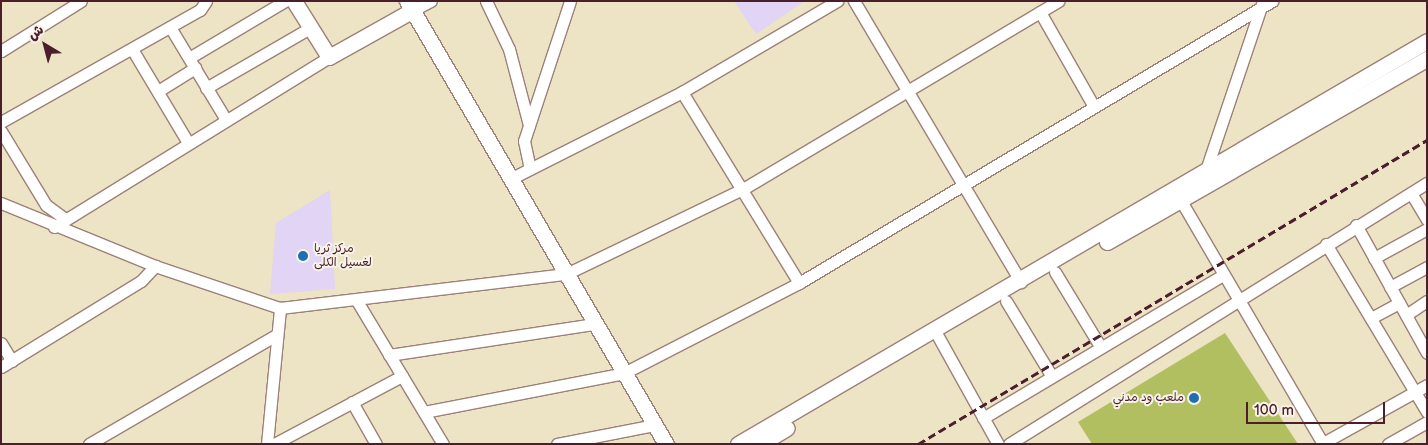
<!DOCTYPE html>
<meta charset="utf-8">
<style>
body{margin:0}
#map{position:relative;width:1428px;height:445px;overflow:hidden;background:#ede3c5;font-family:"Balsamiq Sans","Playpen Sans Arabic",sans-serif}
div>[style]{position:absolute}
.built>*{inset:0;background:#e1d4f4}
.green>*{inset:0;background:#b2bf61}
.roads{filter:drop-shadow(1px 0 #9c8178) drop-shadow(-1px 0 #9c8178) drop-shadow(0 1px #9c8178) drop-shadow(0 -1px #9c8178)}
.street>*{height:11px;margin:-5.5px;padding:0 5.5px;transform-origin:5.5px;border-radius:5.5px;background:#fff}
.secondary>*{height:15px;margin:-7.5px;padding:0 7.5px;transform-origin:7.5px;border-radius:7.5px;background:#fff}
.rail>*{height:2.5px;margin-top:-1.25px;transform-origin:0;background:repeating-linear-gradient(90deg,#4a1f2b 0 8px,transparent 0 12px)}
.dots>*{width:14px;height:14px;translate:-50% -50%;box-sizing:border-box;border:2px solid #f7f3e8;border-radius:50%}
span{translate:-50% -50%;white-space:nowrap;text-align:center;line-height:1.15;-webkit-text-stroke:4px #f7f3e8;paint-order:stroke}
.poi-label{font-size:12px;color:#4a1f2b}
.left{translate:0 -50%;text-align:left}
.right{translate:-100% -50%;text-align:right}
.frame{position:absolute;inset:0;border:2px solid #4a1f2b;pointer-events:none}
.north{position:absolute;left:20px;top:20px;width:50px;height:50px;-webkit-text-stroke:4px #f7f3e8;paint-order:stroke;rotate:323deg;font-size:14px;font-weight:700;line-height:20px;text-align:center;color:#4a1f2b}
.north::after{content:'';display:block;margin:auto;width:18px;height:22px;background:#4a1f2b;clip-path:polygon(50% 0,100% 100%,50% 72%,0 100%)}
.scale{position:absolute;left:1246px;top:402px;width:139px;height:22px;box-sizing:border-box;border:2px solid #4a1f2b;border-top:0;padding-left:6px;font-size:15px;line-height:18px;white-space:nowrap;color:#4a1f2b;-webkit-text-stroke:4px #f7f3e8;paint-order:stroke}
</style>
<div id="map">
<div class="built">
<div style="clip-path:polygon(734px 1px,805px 1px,756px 34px)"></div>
<div style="clip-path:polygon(330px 190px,335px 289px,270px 294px,276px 223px)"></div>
</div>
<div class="green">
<div style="clip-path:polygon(1225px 333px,1298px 444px,1092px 444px,1078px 422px)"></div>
</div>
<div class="roads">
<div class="street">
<div style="left:486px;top:1px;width:53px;rotate:64.4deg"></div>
<div style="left:509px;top:49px;width:79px;rotate:75.3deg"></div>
<div style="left:854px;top:1px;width:327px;rotate:59.3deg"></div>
<div style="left:413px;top:10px;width:20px;rotate:-27deg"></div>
<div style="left:1040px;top:12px;width:107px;rotate:60.3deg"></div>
<div style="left:170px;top:27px;width:106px;rotate:58.9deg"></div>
<div style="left:132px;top:49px;width:107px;rotate:59.1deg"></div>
<div style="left:1px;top:51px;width:94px;rotate:-32deg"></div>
<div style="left:189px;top:58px;width:112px;rotate:-30.7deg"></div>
<div style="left:206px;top:88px;width:120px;rotate:-30deg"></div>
<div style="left:158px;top:91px;width:44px;rotate:-31.9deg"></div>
<div style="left:682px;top:92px;width:224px;rotate:58.5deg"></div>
<div style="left:1px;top:122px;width:228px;rotate:-29.4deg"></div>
<div style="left:200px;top:10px;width:11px;rotate:-56deg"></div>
<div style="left:1px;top:131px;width:87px;rotate:58.7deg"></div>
<div style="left:46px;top:205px;width:24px;rotate:36deg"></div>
<div style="left:530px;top:169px;width:29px;rotate:-102deg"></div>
<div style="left:524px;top:141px;width:147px;rotate:-71.8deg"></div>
<div style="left:1204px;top:176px;width:182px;rotate:-71.4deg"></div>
<div style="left:510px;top:179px;width:193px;rotate:-26.8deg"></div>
<div style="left:682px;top:92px;width:180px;rotate:-30.4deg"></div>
<div style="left:1411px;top:193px;width:31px;rotate:59deg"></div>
<div style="left:1177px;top:194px;width:290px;rotate:59.7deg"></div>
<div style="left:1px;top:203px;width:166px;rotate:22.2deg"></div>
<div style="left:155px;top:266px;width:132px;rotate:18.6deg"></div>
<div style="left:280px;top:308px;width:288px;rotate:-6.8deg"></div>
<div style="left:566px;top:274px;width:196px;rotate:-25.7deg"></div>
<div style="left:743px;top:189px;width:367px;rotate:-30.8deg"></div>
<div style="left:1356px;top:225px;width:146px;rotate:61deg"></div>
<div style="left:54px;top:227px;width:323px;rotate:-31.7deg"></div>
<div style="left:1326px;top:244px;width:196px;rotate:59deg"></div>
<div style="left:1374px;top:258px;width:60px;rotate:-28.7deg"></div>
<div style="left:1055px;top:272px;width:87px;rotate:58.7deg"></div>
<div style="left:1390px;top:287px;width:42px;rotate:-28.4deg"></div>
<div style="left:357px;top:301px;width:167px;rotate:59deg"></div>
<div style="left:1006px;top:301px;width:87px;rotate:58.7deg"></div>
<div style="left:1406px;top:315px;width:25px;rotate:-34deg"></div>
<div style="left:1371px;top:318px;width:32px;rotate:-28deg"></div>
<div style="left:935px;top:331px;width:129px;rotate:60.9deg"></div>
<div style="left:1px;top:343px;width:21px;rotate:59deg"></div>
<div style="left:389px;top:355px;width:208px;rotate:-8.6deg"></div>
<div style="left:1px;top:367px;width:164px;rotate:-31.6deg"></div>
<div style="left:141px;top:281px;width:21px;rotate:-47deg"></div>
<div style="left:352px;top:402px;width:48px;rotate:60.3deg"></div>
<div style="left:424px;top:412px;width:204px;rotate:-11deg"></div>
<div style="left:624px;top:373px;width:197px;rotate:-27.2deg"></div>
<div style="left:799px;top:283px;width:551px;rotate:-30.8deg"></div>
<div style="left:983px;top:418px;width:279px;rotate:-30.8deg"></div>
<div style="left:1323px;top:443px;width:119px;rotate:-29.1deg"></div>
<div style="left:89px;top:444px;width:216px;rotate:-30.2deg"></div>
<div style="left:267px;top:444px;width:137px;rotate:-84.5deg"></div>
<div style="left:274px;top:444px;width:145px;rotate:-28deg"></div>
<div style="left:557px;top:444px;width:100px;rotate:-11deg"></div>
<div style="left:1009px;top:444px;width:493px;rotate:-32deg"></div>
<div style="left:1388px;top:444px;width:45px;rotate:-29.4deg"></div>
</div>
<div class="secondary">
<div style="left:294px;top:1px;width:66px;rotate:58deg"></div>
<div style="left:329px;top:57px;width:96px;rotate:-29.2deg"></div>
<div style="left:407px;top:1px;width:513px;rotate:59.69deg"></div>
<div style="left:1107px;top:242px;width:369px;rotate:-29.8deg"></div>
<div style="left:738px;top:444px;width:798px;rotate:-30.32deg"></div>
<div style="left:760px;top:444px;width:31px;rotate:-31deg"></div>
</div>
</div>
<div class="rail">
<div style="left:918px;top:444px;width:593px;rotate:-30.85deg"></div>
</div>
<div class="dots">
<div style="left:303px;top:256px;background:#1f6fb2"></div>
<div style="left:1194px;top:398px;background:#1f6fb2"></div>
</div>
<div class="poi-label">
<span class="left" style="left:314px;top:256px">مركز ثريا<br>لغسيل الكلى</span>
<span class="right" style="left:1184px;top:398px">ملعب ود مدني</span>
</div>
<div class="frame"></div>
<div class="north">ش</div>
<div class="scale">100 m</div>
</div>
